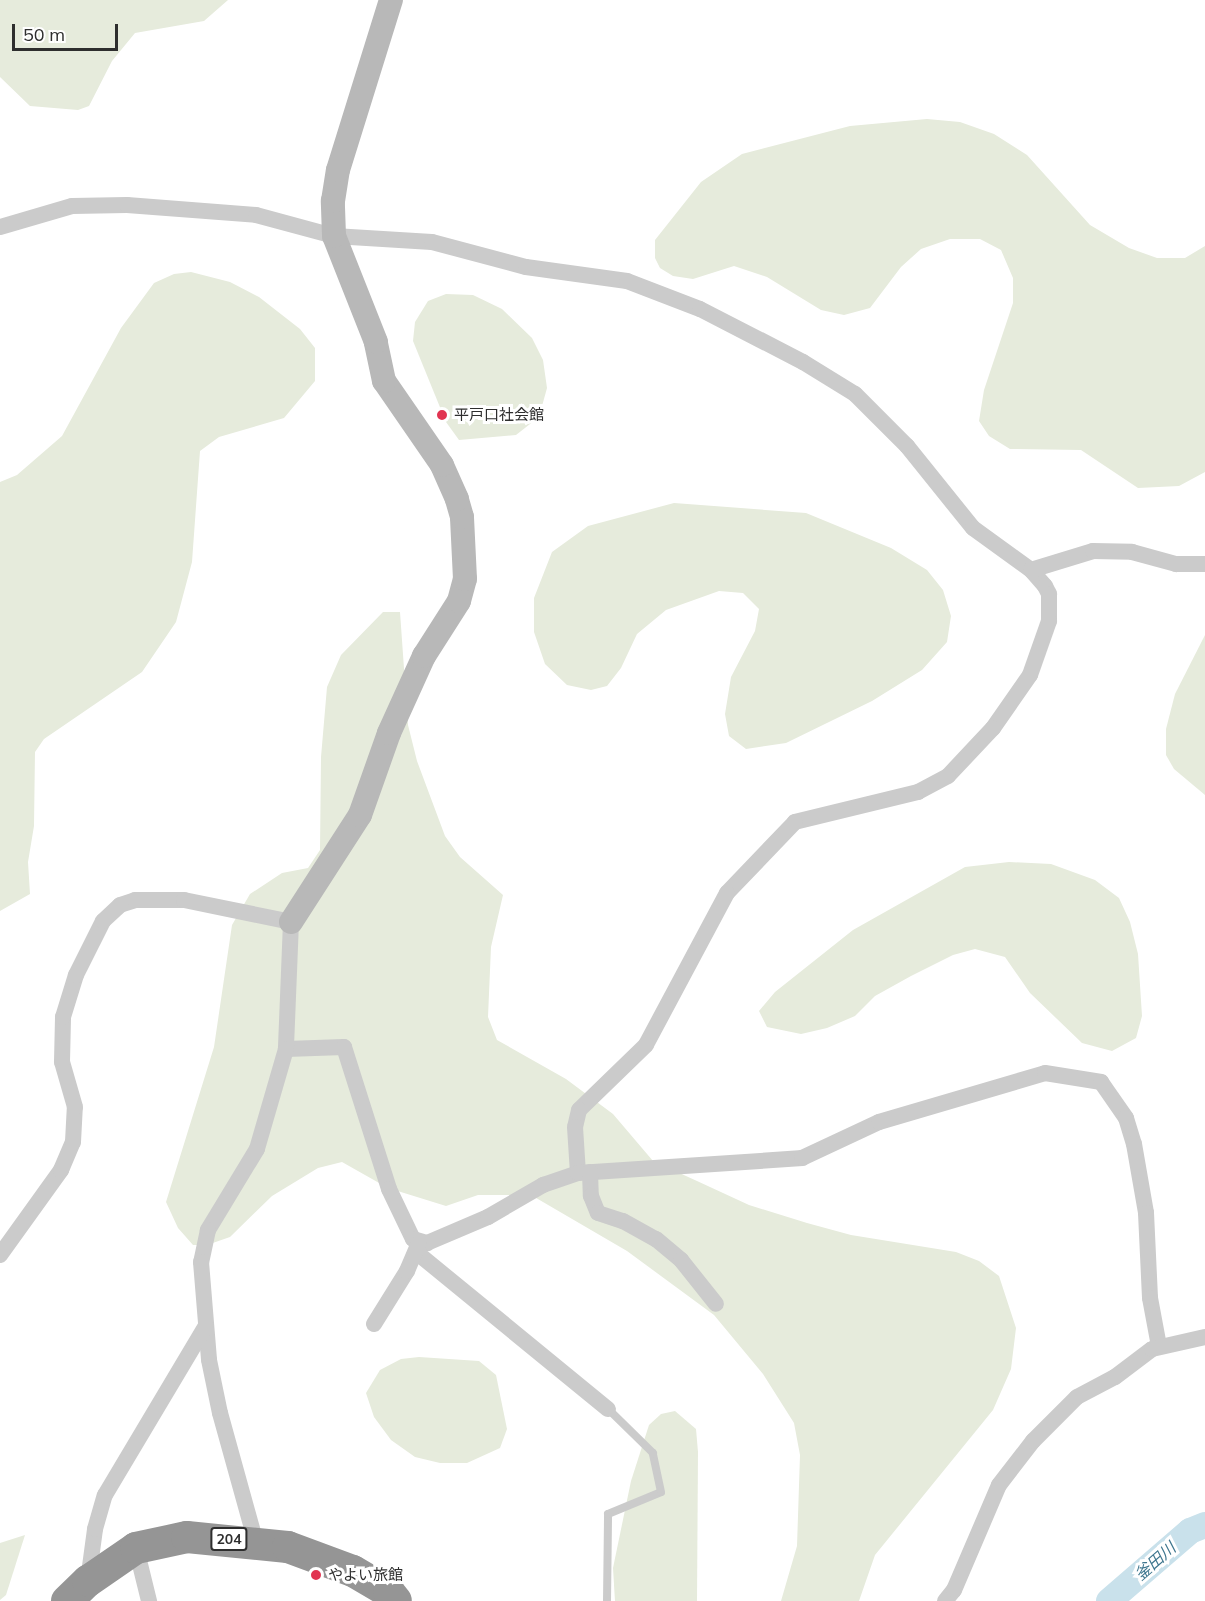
<!DOCTYPE html>
<html>
<head>
<meta charset="utf-8">
<style>
  body { margin:0 }
  #map { position:relative; width:1205px; height:1601px; overflow:hidden; background:#fff; font-family:Mulish,"Noto Sans JP",sans-serif }
  div>[style] { position:absolute }
  .green>* { inset:0; background:#e6ebdc }
  .river>* { height:26px; margin:-13px; padding:0 13px; transform-origin:13px; border-radius:13px; background:#c9e1eb }
  .lane>* { height:8px; margin:-4px; padding:0 4px; transform-origin:4px; border-radius:4px; background:#cbcbcb }
  .street>* { height:16px; margin:-8px; padding:0 8px; transform-origin:8px; border-radius:8px; background:#cbcbcb }
  .secondary>* { height:24px; margin:-12px; padding:0 12px; transform-origin:12px; border-radius:12px; background:#b8b8b8 }
  .highway>* { height:32px; margin:-16px; padding:0 16px; transform-origin:16px; border-radius:16px; background:#959595 }
  .dots>* { width:16px; height:16px; translate:-50% -50%; box-sizing:border-box; border:3px solid #fff; border-radius:50% }
  span { translate:-50% -50%; white-space:nowrap; text-align:center; line-height:1.15; -webkit-text-stroke:6px #fff; paint-order:stroke }
  .shield-label span { padding:2px 4px; background:#fff; border:2px solid; border-radius:4px; -webkit-text-stroke-width:0 }
  .shield-label { font-size:14px; color:#2e2e2e; font-weight:700 }
  .poi-label { font-size:15px; color:#2e2e2e }
  .left { translate:0 -50%; text-align:left }
  .water-label { font-size:16px; color:#3e768e; font-style:italic }
  .scale { position:absolute; left:12px; top:24px; width:106px; height:27px; box-sizing:border-box; border:3px solid #2e2e2e; border-top:0; padding-left:8px; font-size:18px; line-height:21px; white-space:nowrap; color:#2e2e2e; -webkit-text-stroke:4px #fff; paint-order:stroke }
</style>
</head>
<body>
<div id="map">
  <div class="green">
    <div style="clip-path:polygon(0 0,228px 0,204px 21px,135px 33px,112px 61px,89px 106px,78px 110px,30px 106px,0 77px)"></div>
    <div style="clip-path:polygon(927px 119px,960px 122px,994px 134px,1027px 155px,1090px 225px,1129px 248px,1157px 258px,1185px 258px,1205px 246px,1205px 472px,1179px 486px,1138px 488px,1081px 450px,1010px 449px,989px 436px,979px 421px,984px 390px,1013px 303px,1013px 278px,1001px 250px,980px 239px,950px 239px,921px 249px,901px 267px,870px 308px,844px 315px,821px 310px,767px 277px,734px 266px,693px 279px,673px 276px,660px 268px,655px 258px,655px 240px,701px 182px,742px 154px,850px 126px)"></div>
    <div style="clip-path:polygon(191px 272px,230px 282px,259px 297px,300px 329px,315px 348px,315px 381px,284px 418px,219px 437px,200px 451px,192px 562px,176px 622px,142px 672px,44px 739px,35px 752px,34px 826px,28px 862px,30px 894px,0 911px,0 482px,17px 475px,62px 436px,121px 328px,154px 283px,174px 274px)"></div>
    <div style="clip-path:polygon(446px 294px,473px 295px,502px 309px,532px 338px,543px 360px,547px 388px,539px 417px,516px 435px,459px 440px,446px 422px,413px 341px,415px 322px,428px 301px)"></div>
    <div style="clip-path:polygon(674px 503px,806px 513px,891px 548px,927px 570px,943px 590px,951px 616px,947px 642px,922px 670px,872px 701px,786px 743px,746px 749px,729px 736px,725px 714px,731px 677px,755px 631px,759px 609px,743px 593px,719px 591px,666px 610px,637px 634px,621px 668px,607px 686px,591px 690px,567px 685px,545px 664px,534px 632px,534px 598px,552px 552px,588px 526px)"></div>
    <div style="clip-path:polygon(383px 612px,400px 612px,408px 725px,417px 761px,445px 836px,460px 857px,503px 895px,491px 947px,488px 1017px,497px 1040px,566px 1079px,613px 1114px,653px 1161px,697px 1181px,749px 1205px,807px 1223px,851px 1235px,956px 1252px,979px 1261px,999px 1276px,1016px 1328px,1011px 1369px,993px 1410px,875px 1555px,859px 1601px,781px 1601px,797px 1546px,800px 1455px,794px 1423px,763px 1374px,714px 1315px,627px 1251px,531px 1195px,478px 1195px,446px 1206px,388px 1188px,342px 1162px,318px 1168px,272px 1196px,230px 1237px,207px 1245px,193px 1245px,178px 1228px,166px 1202px,214px 1047px,232px 925px,250px 894px,282px 873px,308px 868px,320px 850px,321px 757px,327px 687px,341px 655px)"></div>
    <div style="clip-path:polygon(1205px 635px,1205px 795px,1174px 769px,1166px 755px,1166px 729px,1175px 694px)"></div>
    <div style="clip-path:polygon(1009px 862px,1051px 864px,1095px 880px,1119px 898px,1130px 922px,1138px 954px,1142px 1016px,1136px 1038px,1112px 1051px,1082px 1043px,1030px 993px,1005px 957px,975px 949px,953px 955px,911px 976px,875px 996px,855px 1016px,827px 1028px,801px 1034px,767px 1027px,759px 1011px,775px 992px,853px 930px,965px 867px)"></div>
    <div style="clip-path:polygon(419px 1357px,479px 1361px,496px 1375px,507px 1429px,500px 1448px,467px 1463px,440px 1463px,415px 1457px,391px 1440px,374px 1417px,366px 1393px,380px 1370px,401px 1359px)"></div>
    <div style="clip-path:polygon(675px 1411px,696px 1429px,698px 1452px,697px 1601px,615px 1601px,613px 1568px,631px 1481px,649px 1425px,661px 1414px)"></div>
    <div style="clip-path:polygon(25px 1535px,6px 1595px,0 1600px,0 1543px)"></div>
  </div>
  <div class="river">
    <div style="left:1109px;top:1601px;width:107px;rotate:-40.8deg"></div>
    <div style="left:1190px;top:1531px;width:16px;rotate:-22deg"></div>
  </div>
  <div class="lane">
    <div style="left:607px;top:1601px;width:87px;rotate:-89.3deg"></div>
    <div style="left:608px;top:1514px;width:57px;rotate:-22.5deg"></div>
    <div style="left:661px;top:1492px;width:40px;rotate:-102deg"></div>
    <div style="left:653px;top:1453px;width:63px;rotate:-135.6deg"></div>
  </div>
  <div class="street">
    <div style="left:0;top:227px;width:75px;rotate:-16.3deg"></div>
    <div style="left:72px;top:206px;width:55px;rotate:-1deg"></div>
    <div style="left:127px;top:205px;width:129px;rotate:4.4deg"></div>
    <div style="left:256px;top:215px;width:81px;rotate:15.1deg"></div>
    <div style="left:334px;top:236px;width:98px;rotate:3.5deg"></div>
    <div style="left:432px;top:242px;width:97px;rotate:14.9deg"></div>
    <div style="left:526px;top:267px;width:102px;rotate:7.9deg"></div>
    <div style="left:627px;top:281px;width:78px;rotate:21deg"></div>
    <div style="left:700px;top:309px;width:116px;rotate:27.2deg"></div>
    <div style="left:803px;top:362px;width:61px;rotate:31.6deg"></div>
    <div style="left:855px;top:394px;width:74px;rotate:45deg"></div>
    <div style="left:907px;top:446px;width:105px;rotate:51.2deg"></div>
    <div style="left:973px;top:528px;width:72px;rotate:35.9deg"></div>
    <div style="left:1031px;top:570px;width:21px;rotate:49deg"></div>
    <div style="left:1045px;top:586px;width:9px;rotate:63deg"></div>
    <div style="left:1049px;top:594px;width:27px;rotate:90deg"></div>
    <div style="left:1049px;top:621px;width:57px;rotate:109.4deg"></div>
    <div style="left:1030px;top:675px;width:65px;rotate:124.9deg"></div>
    <div style="left:993px;top:728px;width:66px;rotate:133.2deg"></div>
    <div style="left:948px;top:776px;width:34px;rotate:152deg"></div>
    <div style="left:918px;top:792px;width:127px;rotate:166.3deg"></div>
    <div style="left:795px;top:822px;width:98px;rotate:133.8deg"></div>
    <div style="left:727px;top:893px;width:172px;rotate:118.1deg"></div>
    <div style="left:646px;top:1045px;width:93px;rotate:135.9deg"></div>
    <div style="left:579px;top:1110px;width:17px;rotate:103deg"></div>
    <div style="left:575px;top:1127px;width:46px;rotate:86.3deg"></div>
    <div style="left:1031px;top:570px;width:65px;rotate:-17deg"></div>
    <div style="left:1093px;top:551px;width:39px;rotate:1deg"></div>
    <div style="left:1132px;top:552px;width:46px;rotate:15.3deg"></div>
    <div style="left:1176px;top:564px;width:29px"></div>
    <div style="left:286px;top:1049px;width:58px;rotate:-2deg"></div>
    <div style="left:344px;top:1047px;width:149px;rotate:72.4deg"></div>
    <div style="left:389px;top:1189px;width:55px;rotate:64.4deg"></div>
    <div style="left:413px;top:1239px;width:15px;rotate:16deg"></div>
    <div style="left:427px;top:1243px;width:66px;rotate:-23.1deg"></div>
    <div style="left:488px;top:1217px;width:64px;rotate:-30.2deg"></div>
    <div style="left:543px;top:1185px;width:37px;rotate:-19deg"></div>
    <div style="left:578px;top:1173px;width:225px;rotate:-3.8deg"></div>
    <div style="left:802px;top:1158px;width:85px;rotate:-25.1deg"></div>
    <div style="left:879px;top:1122px;width:173px;rotate:-16.4deg"></div>
    <div style="left:1045px;top:1073px;width:57px;rotate:9.1deg"></div>
    <div style="left:1101px;top:1082px;width:44px;rotate:55.2deg"></div>
    <div style="left:1126px;top:1118px;width:27px;rotate:73deg"></div>
    <div style="left:1134px;top:1144px;width:70px;rotate:80.1deg"></div>
    <div style="left:1146px;top:1213px;width:85px;rotate:87.3deg"></div>
    <div style="left:1150px;top:1298px;width:49px;rotate:79.4deg"></div>
    <div style="left:590px;top:1172px;width:24px;rotate:88deg"></div>
    <div style="left:591px;top:1196px;width:18px;rotate:68deg"></div>
    <div style="left:598px;top:1213px;width:26px;rotate:18deg"></div>
    <div style="left:623px;top:1221px;width:38px;rotate:29deg"></div>
    <div style="left:656px;top:1239px;width:33px;rotate:40deg"></div>
    <div style="left:681px;top:1260px;width:56px;rotate:51.5deg"></div>
    <div style="left:416px;top:1252px;width:248px;rotate:39.3deg"></div>
    <div style="left:0;top:1255px;width:105px;rotate:-54.3deg"></div>
    <div style="left:61px;top:1170px;width:30px;rotate:-67deg"></div>
    <div style="left:73px;top:1142px;width:35px;rotate:-87deg"></div>
    <div style="left:75px;top:1107px;width:47px;rotate:-106.1deg"></div>
    <div style="left:62px;top:1062px;width:45px;rotate:-88.7deg"></div>
    <div style="left:63px;top:1017px;width:44px;rotate:-72.8deg"></div>
    <div style="left:76px;top:975px;width:60px;rotate:-63.4deg"></div>
    <div style="left:103px;top:921px;width:23px;rotate:-43deg"></div>
    <div style="left:120px;top:905px;width:16px;rotate:-18deg"></div>
    <div style="left:135px;top:900px;width:49px"></div>
    <div style="left:184px;top:900px;width:109px;rotate:11.6deg"></div>
    <div style="left:291px;top:922px;width:127px;rotate:92.3deg"></div>
    <div style="left:286px;top:1049px;width:104px;rotate:106.2deg"></div>
    <div style="left:257px;top:1149px;width:95px;rotate:121.2deg"></div>
    <div style="left:208px;top:1230px;width:33px;rotate:102deg"></div>
    <div style="left:201px;top:1262px;width:98px;rotate:85.3deg"></div>
    <div style="left:209px;top:1360px;width:54px;rotate:78.3deg"></div>
    <div style="left:220px;top:1413px;width:135px;rotate:74.5deg"></div>
    <div style="left:374px;top:1324px;width:62px;rotate:-58.1deg"></div>
    <div style="left:407px;top:1271px;width:30px;rotate:-67deg"></div>
    <div style="left:136px;top:1548px;width:55px;rotate:76.2deg"></div>
    <div style="left:88px;top:1581px;width:52px;rotate:-82.3deg"></div>
    <div style="left:95px;top:1529px;width:35px;rotate:-74deg"></div>
    <div style="left:105px;top:1495px;width:196px;rotate:-59.2deg"></div>
    <div style="left:945px;top:1601px;width:14px;rotate:-51deg"></div>
    <div style="left:954px;top:1590px;width:114px;rotate:-66.8deg"></div>
    <div style="left:999px;top:1485px;width:56px;rotate:-52.3deg"></div>
    <div style="left:1033px;top:1441px;width:62px;rotate:-45deg"></div>
    <div style="left:1077px;top:1397px;width:43px;rotate:-27.8deg"></div>
    <div style="left:1115px;top:1377px;width:46px;rotate:-37.1deg"></div>
    <div style="left:1152px;top:1349px;width:54px;rotate:-12.8deg"></div>
  </div>
  <div class="secondary">
    <div style="left:291px;top:922px;width:127px;rotate:-57.2deg"></div>
    <div style="left:360px;top:815px;width:87px;rotate:-70.5deg"></div>
    <div style="left:389px;top:733px;width:85px;rotate:-65.6deg"></div>
    <div style="left:424px;top:656px;width:65px;rotate:-57.5deg"></div>
    <div style="left:459px;top:601px;width:23px;rotate:-75deg"></div>
    <div style="left:465px;top:579px;width:62px;rotate:-92.8deg"></div>
    <div style="left:462px;top:517px;width:19px;rotate:-106deg"></div>
    <div style="left:457px;top:499px;width:37px;rotate:-114deg"></div>
    <div style="left:442px;top:465px;width:102px;rotate:-124.6deg"></div>
    <div style="left:384px;top:381px;width:40px;rotate:-102deg"></div>
    <div style="left:376px;top:342px;width:114px;rotate:-111.6deg"></div>
    <div style="left:334px;top:236px;width:35px;rotate:-92deg"></div>
    <div style="left:333px;top:201px;width:31px;rotate:-81deg"></div>
    <div style="left:338px;top:170px;width:178px;rotate:-72.7deg"></div>
  </div>
  <div class="highway">
    <div style="left:67px;top:1601px;width:29px;rotate:-44deg"></div>
    <div style="left:88px;top:1581px;width:58px;rotate:-34.5deg"></div>
    <div style="left:136px;top:1548px;width:52px;rotate:-12.2deg"></div>
    <div style="left:187px;top:1537px;width:101px;rotate:5.7deg"></div>
    <div style="left:288px;top:1547px;width:69px;rotate:20.3deg"></div>
    <div style="left:353px;top:1571px;width:42px;rotate:30.3deg"></div>
    <div style="left:389px;top:1592px;width:11px;rotate:52deg"></div>
  </div>
  <div class="dots">
    <div style="left:442px;top:415px;background:#e13451"></div>
    <div style="left:316px;top:1575px;background:#e13451"></div>
  </div>
  <div class="shield-label">
    <span style="left:229px;top:1539px">204</span>
  </div>
  <div class="poi-label">
    <span class="left" style="left:454px;top:415px">平戸口社会館</span>
    <span class="left" style="left:328px;top:1575px">やよい旅館</span>
  </div>
  <div class="water-label">
    <span style="left:1155px;top:1561px;rotate:-41deg">釜田川</span>
  </div>
  <div class="scale">50 m</div>
</div>
</body>
</html>
